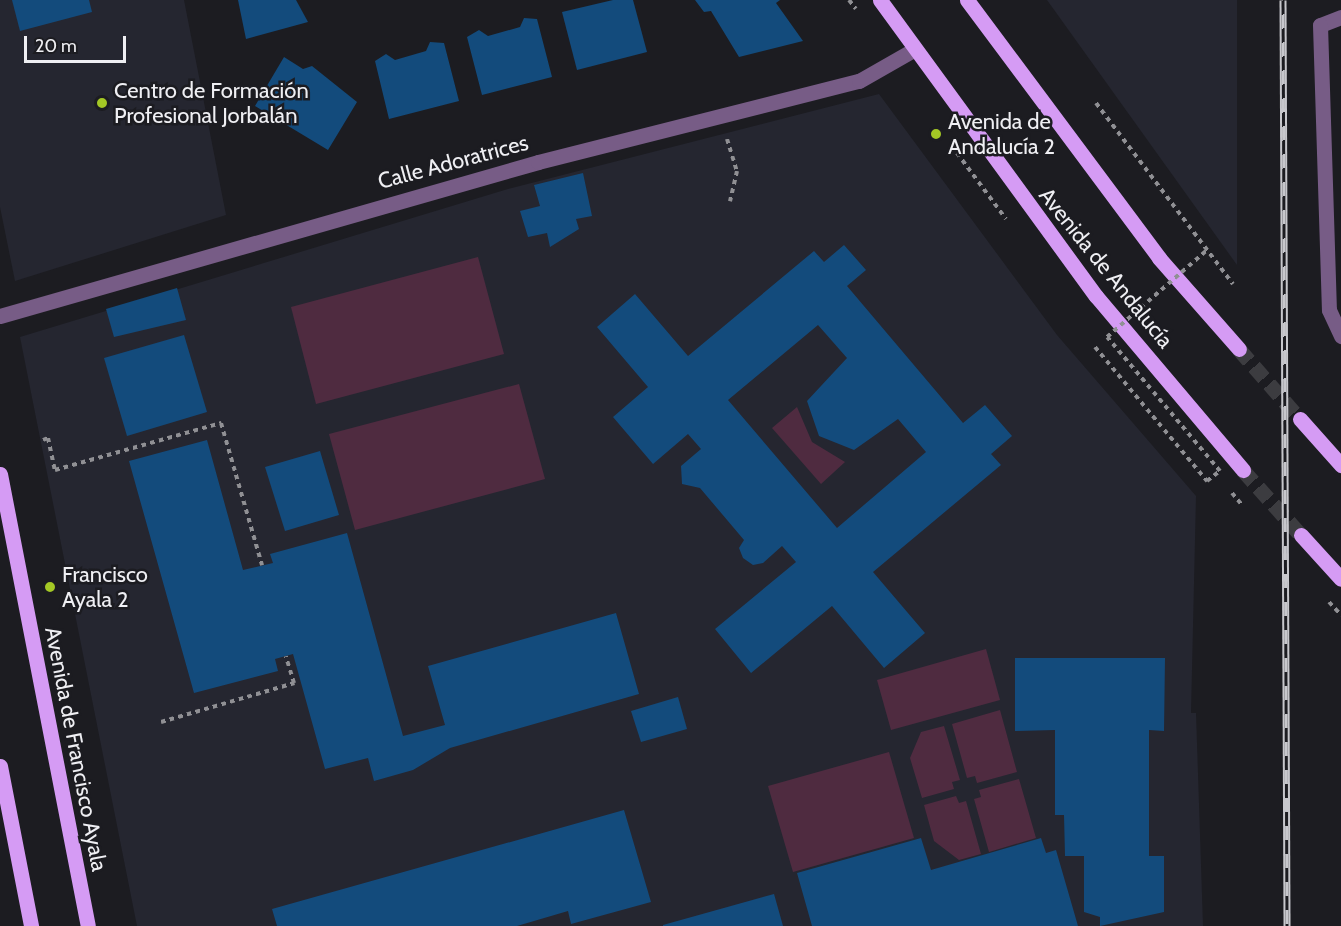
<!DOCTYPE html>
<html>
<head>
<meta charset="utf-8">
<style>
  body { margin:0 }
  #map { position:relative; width:1341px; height:926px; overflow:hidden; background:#1c1c21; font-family:Cabin,sans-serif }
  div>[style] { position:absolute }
  .built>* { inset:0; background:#252630 }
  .green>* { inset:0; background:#4f2b40 }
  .building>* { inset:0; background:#134b7c }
  .primary-tunnel>* { height:15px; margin-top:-7.5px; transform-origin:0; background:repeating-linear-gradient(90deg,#3c3c40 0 15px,transparent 0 23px) }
  .path>* { height:4px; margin-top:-2px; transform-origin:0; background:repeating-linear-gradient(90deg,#909094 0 4.5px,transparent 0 9px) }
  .lane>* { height:15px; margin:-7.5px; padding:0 7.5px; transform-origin:7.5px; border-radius:7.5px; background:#775c86 }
  .street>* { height:15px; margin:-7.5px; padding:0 7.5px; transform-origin:7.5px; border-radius:7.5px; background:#775c86 }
  .primary>* { height:15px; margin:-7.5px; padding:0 7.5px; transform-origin:7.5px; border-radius:7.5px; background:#d59bf4 }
  .rail>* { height:7px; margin-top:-3.5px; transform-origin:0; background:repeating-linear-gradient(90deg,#1c1c21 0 14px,#c7c7cc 0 28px); box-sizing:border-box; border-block:2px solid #c7c7cc }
  .path-bridge>* { height:4px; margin-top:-2px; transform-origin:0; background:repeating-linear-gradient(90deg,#909094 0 4.5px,transparent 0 9px) }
  .dots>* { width:16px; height:16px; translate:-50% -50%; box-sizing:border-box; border:3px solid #1c1c21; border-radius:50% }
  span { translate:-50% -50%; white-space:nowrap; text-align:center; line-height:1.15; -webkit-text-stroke:5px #1c1c21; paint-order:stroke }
  .poi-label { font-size:22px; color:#efeff3 }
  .left { translate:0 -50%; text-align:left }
  .street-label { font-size:22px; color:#efeff3 }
  .scale { position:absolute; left:24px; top:36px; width:102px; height:27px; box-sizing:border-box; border:3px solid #efeff3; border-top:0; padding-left:8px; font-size:18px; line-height:21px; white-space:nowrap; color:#efeff3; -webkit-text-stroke:4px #1c1c21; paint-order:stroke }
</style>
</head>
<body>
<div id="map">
  <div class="built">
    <div style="clip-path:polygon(0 0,184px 0,226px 215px,15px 281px,0 207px)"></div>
    <div style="clip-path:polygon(1047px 0,1237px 0,1237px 265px)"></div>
    <div style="clip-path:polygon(879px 94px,1057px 335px,1196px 496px,1191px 713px,1196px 713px,1203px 926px,137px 926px,20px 337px,508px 189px)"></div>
  </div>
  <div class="green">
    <div style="clip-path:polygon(478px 257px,504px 354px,316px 404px,291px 307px)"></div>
    <div style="clip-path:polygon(519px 384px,545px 479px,355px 530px,329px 434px)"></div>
    <div style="clip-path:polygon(797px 407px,812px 442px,845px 462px,821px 484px,772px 428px)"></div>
    <div style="clip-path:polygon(986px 649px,1000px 700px,891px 730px,877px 680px)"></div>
    <div style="clip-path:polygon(1000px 710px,1017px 772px,977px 783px,975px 776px,967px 778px,952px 724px)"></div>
    <div style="clip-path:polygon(944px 726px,960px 780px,952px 782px,954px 789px,922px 798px,910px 758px,921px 732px)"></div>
    <div style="clip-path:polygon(889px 752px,914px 838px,793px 872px,768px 786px)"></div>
    <div style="clip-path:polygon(1019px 779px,1036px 838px,989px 852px,974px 799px,981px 797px,979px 790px)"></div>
    <div style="clip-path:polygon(956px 796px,959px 803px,966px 801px,981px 854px,959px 860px,934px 841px,924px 805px)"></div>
  </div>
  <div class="building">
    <div style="clip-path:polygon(12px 0,89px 0,92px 12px,20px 31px)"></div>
    <div style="clip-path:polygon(238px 0,296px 0,308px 22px,246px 39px)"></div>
    <div style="clip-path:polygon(613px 0,633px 0,647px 52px,577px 70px,562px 12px)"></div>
    <div style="clip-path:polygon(695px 0,780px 0,776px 3px,803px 41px,739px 57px,711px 11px,704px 12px)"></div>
    <div style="clip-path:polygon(524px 18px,537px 19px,552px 77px,482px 95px,467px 37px,479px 30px,488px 36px,520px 27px)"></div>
    <div style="clip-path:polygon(430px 42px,444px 43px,459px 101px,389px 119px,375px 61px,386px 54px,395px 60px,426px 51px)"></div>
    <div style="clip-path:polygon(284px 57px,303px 69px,312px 66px,357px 102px,328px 150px,255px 106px)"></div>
    <div style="clip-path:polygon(583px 173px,592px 216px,576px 219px,579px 229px,550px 247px,547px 233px,528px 237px,520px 211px,540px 206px,534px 185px)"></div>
    <div style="clip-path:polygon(evenodd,844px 245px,866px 270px,847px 286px,963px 423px,985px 405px,1012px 436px,991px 454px,1001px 465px,873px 572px,925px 633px,884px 668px,832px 606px,751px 673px,715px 629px,796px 562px,782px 546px,763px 563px,753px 565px,743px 558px,739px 548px,744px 540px,700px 488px,682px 484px,681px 466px,701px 449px,688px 434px,653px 464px,613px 417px,648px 387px,597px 327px,635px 294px,688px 356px,814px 251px,824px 262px,844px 245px,818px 325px,847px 358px,807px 401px,819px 436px,854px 450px,898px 419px,926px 452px,837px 528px,728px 400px,818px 325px)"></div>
    <div style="clip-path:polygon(177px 288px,186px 320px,114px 337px,106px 309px)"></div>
    <div style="clip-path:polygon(184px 335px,207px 412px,127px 436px,104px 358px)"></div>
    <div style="clip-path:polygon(207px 440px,243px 570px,273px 563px,270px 554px,347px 533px,403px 736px,445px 725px,428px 666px,616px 613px,639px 694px,450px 748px,413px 770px,374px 781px,368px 758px,325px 769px,293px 654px,275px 659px,278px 671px,194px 693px,129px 461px)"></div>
    <div style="clip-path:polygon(320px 451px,339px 515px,285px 531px,265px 467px)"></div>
    <div style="clip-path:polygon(1015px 658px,1165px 658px,1164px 731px,1149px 730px,1149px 856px,1164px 856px,1164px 912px,1100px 926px,1100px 917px,1084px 912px,1084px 856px,1065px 856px,1064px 815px,1055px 815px,1055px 730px,1015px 731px)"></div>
    <div style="clip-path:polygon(678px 697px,687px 729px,641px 742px,631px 711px)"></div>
    <div style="clip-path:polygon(624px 810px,651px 902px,571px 924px,568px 911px,517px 926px,277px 926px,272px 909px)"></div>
    <div style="clip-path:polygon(921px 838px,931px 870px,1041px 838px,1046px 853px,1056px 850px,1078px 926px,812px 926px,797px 873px)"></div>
    <div style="clip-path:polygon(774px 894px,783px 926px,663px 926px,663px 925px)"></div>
  </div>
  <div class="primary-tunnel">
    <div style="left:1239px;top:349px;width:93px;rotate:48.9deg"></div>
    <div style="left:1243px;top:470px;width:87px;rotate:48.3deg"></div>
  </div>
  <div class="path">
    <div style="left:849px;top:0;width:11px;rotate:52deg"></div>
    <div style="left:1096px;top:103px;width:227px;rotate:52.9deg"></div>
    <div style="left:727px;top:139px;width:34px;rotate:73deg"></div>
    <div style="left:737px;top:171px;width:31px;rotate:103deg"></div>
    <div style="left:957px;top:153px;width:82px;rotate:53.4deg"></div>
    <div style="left:43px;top:440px;width:5px;rotate:-22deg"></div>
    <div style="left:48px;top:438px;width:33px;rotate:78deg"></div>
    <div style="left:55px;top:470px;width:173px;rotate:-15.8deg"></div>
    <div style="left:221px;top:423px;width:148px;rotate:73.9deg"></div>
    <div style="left:1232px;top:493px;width:17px;rotate:50deg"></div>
    <div style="left:1329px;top:602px;width:18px;rotate:47deg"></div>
    <div style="left:161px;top:722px;width:139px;rotate:-16.3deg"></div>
    <div style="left:294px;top:683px;width:28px;rotate:-107deg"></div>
  </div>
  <div class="lane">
    <div style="left:1341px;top:17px;width:22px;rotate:159deg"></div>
    <div style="left:1320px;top:25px;width:285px;rotate:88.2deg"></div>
    <div style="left:1329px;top:310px;width:29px;rotate:65deg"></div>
  </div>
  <div class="street">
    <div style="left:0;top:316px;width:560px;rotate:-15.97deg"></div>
    <div style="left:538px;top:162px;width:331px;rotate:-14.2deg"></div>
    <div style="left:859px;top:81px;width:64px;rotate:-29.7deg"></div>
  </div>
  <div class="primary">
    <div style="left:880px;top:0;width:366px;rotate:53.9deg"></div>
    <div style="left:1096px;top:296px;width:228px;rotate:49.8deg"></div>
    <div style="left:967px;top:0;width:322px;rotate:53.3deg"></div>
    <div style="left:1159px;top:258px;width:121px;rotate:48.7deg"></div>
    <div style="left:1300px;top:419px;width:62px;rotate:48.3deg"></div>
    <div style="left:0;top:474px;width:460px;rotate:79deg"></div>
    <div style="left:1301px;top:535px;width:59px;rotate:47.7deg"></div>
    <div style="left:0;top:766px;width:163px;rotate:79deg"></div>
  </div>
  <div class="rail">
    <div style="left:1283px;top:0;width:926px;rotate:89.75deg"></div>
  </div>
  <div class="path-bridge">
    <div style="left:1095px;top:347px;width:175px;rotate:50.1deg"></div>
    <div style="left:1207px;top:481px;width:16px;rotate:-38deg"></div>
    <div style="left:1220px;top:471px;width:175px;rotate:-130.1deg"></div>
    <div style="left:1107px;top:337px;width:131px;rotate:-41deg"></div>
  </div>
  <div class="dots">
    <div style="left:102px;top:103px;background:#a4c825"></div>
    <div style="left:936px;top:134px;background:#a4c825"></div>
    <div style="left:50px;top:587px;background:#a4c825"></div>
  </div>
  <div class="poi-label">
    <span class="left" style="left:114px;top:103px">Centro de Formación<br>Profesional Jorbalán</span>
    <span class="left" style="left:948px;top:134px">Avenida de<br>Andalucía 2</span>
    <span class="left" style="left:62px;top:587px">Francisco<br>Ayala 2</span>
  </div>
  <div class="street-label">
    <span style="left:453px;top:162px;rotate:-15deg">Calle Adoratrices</span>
    <span style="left:1106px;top:268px;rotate:51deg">Avenida de Andalucía</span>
    <span style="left:76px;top:749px;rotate:79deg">Avenida de Francisco Ayala</span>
  </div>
  <div class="scale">20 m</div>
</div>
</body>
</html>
